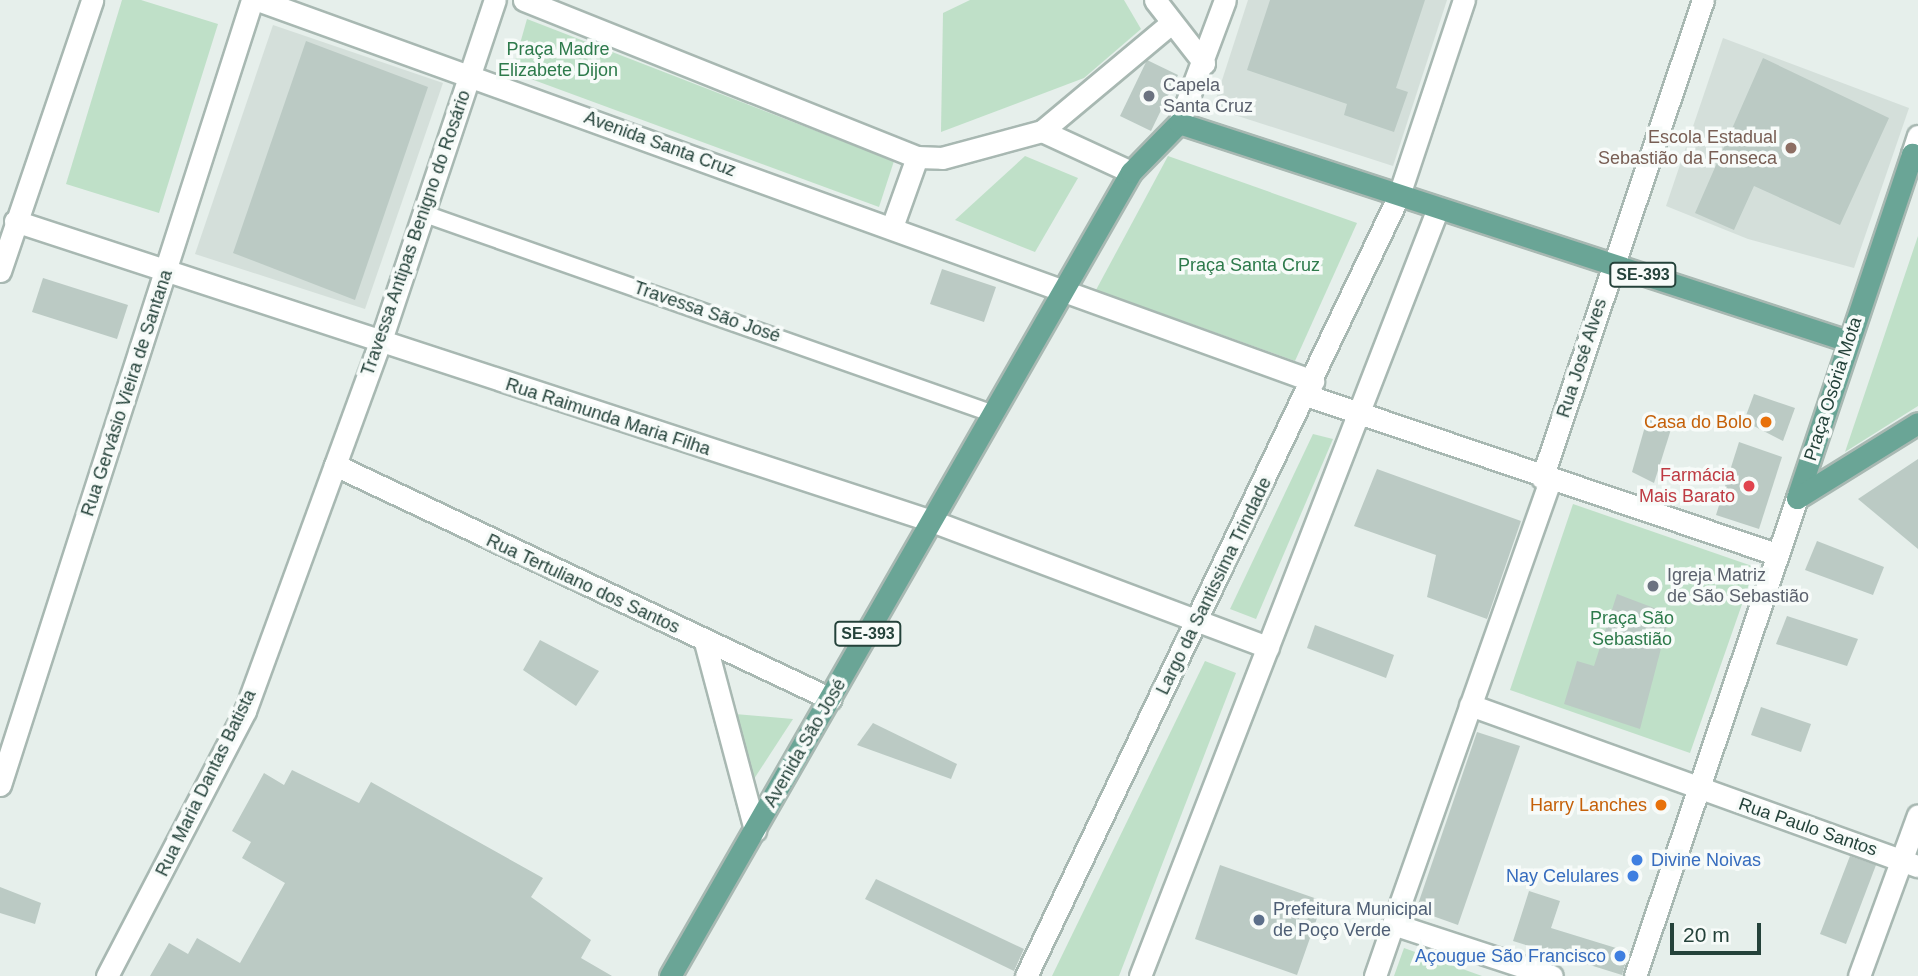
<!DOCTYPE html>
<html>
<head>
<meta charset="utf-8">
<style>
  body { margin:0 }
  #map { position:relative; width:1918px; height:976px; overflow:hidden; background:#e6efeb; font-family:Arial,sans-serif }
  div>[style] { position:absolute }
  .built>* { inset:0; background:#d4dfda }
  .green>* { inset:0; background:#bfe0c8 }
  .building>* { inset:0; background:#bbcac4 }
  .roads { filter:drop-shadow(2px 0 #a8b8b2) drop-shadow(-2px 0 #a8b8b2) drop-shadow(0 2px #a8b8b2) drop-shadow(0 -2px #a8b8b2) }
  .service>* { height:16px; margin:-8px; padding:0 8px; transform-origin:8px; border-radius:8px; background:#fff }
  .minor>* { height:21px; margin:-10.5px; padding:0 10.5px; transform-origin:10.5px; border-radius:10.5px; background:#fff }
  .primary>* { height:21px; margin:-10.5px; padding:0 10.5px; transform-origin:10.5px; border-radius:10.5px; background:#6aa596 }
  .dots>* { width:19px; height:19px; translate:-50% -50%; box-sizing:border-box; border:4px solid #f7fbf9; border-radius:50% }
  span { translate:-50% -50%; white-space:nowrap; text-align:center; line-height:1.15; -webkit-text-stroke:7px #f7fbf9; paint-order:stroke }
  .shield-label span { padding:2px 5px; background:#f7fbf9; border:2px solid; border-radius:5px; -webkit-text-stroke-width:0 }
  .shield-label { font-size:16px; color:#24423a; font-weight:700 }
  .park-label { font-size:18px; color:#2d7a4b }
  .worship-label { font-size:18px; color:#5b616d }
  .left { translate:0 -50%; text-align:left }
  .education-label { font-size:18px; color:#785e54 }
  .right { translate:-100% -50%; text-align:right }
  .street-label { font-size:18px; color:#24423a }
  .food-label { font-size:18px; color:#c56008 }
  .health-label { font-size:18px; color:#be3a42 }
  .shop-label { font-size:18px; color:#366cbe }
  .service-label { font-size:18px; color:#4e5e75 }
  .scale { position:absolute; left:1670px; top:923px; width:91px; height:32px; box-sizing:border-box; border:4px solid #24423a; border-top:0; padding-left:9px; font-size:21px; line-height:24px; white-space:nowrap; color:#24423a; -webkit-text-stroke:5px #f7fbf9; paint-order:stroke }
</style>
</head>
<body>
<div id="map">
  <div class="built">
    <div style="clip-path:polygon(1248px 0,1447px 0,1393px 166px,1213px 108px)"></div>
    <div style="clip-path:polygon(273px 25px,443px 83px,365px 309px,195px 254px)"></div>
    <div style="clip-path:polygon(1723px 38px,1909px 108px,1854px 268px,1748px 239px,1666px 206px)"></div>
  </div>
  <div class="green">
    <div style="clip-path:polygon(122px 0,141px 0,218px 24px,159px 213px,66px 184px)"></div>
    <div style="clip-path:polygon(970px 0,1124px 0,1141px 29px,1084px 78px,941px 132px,943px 13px)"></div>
    <div style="clip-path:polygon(527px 19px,894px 161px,879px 207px,512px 72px)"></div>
    <div style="clip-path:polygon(1025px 156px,1078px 178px,1035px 252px,955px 220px)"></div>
    <div style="clip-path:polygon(1168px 156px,1357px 223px,1295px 361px,1096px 290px)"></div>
    <div style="clip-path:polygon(1918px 236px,1918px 406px,1845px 452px)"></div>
    <div style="clip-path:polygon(1313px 434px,1333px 439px,1256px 619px,1230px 609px)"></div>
    <div style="clip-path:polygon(1573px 504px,1755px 567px,1690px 753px,1510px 690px)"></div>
    <div style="clip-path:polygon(1205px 661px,1236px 673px,1119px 976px,1052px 976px)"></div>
    <div style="clip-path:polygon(735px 714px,793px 719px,752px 782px)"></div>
    <div style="clip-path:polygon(1404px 948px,1482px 976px,1394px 976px)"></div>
  </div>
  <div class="building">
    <div style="clip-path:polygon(1270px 0,1425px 0,1396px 88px,1408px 92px,1394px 132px,1344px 115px,1347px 104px,1247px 70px)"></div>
    <div style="clip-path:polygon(306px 41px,428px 87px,355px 300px,233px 253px)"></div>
    <div style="clip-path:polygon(1763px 58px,1889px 118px,1840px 225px,1754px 186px,1734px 230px,1695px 213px)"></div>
    <div style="clip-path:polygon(1147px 60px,1178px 75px,1151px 131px,1120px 116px)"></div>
    <div style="clip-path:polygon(942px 269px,996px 287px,984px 322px,930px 304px)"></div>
    <div style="clip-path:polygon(43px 278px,128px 305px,117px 339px,32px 312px)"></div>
    <div style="clip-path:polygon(1754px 394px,1795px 408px,1783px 441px,1744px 421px)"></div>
    <div style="clip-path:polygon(1648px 416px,1673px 423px,1654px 483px,1632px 472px)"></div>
    <div style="clip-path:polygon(1739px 442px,1782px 457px,1759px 529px,1716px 515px)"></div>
    <div style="clip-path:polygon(1918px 459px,1918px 549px,1858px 499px)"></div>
    <div style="clip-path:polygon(1377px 469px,1521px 521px,1487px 619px,1427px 597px,1436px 555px,1354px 526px)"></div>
    <div style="clip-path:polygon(1817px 541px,1884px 567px,1873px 595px,1805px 570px)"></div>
    <div style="clip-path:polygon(1617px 594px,1670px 614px,1640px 729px,1564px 704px,1577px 661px,1594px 666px)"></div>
    <div style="clip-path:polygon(1787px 616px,1858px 639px,1847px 666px,1776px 644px)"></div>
    <div style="clip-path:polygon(1315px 625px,1394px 655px,1386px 678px,1307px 648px)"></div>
    <div style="clip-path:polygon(540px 640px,599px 671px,576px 706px,523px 670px)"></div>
    <div style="clip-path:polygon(1761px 707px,1811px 724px,1801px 752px,1751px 735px)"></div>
    <div style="clip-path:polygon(873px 723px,957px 764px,951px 779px,857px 745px)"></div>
    <div style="clip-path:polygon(1477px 732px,1520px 746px,1458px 925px,1416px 910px)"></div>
    <div style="clip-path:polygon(292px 770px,359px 803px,371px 782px,543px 878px,531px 897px,591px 940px,581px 958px,612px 976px,150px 976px,169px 943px,188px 954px,197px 938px,240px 963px,285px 883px,242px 858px,251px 842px,232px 831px,264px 773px,284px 785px)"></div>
    <div style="clip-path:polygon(1850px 856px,1876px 865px,1846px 944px,1820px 934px)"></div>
    <div style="clip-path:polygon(1220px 865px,1323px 901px,1297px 975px,1195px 939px)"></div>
    <div style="clip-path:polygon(876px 879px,1024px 949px,1014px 971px,865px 899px)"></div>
    <div style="clip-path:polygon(0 887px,41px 903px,35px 924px,0 913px)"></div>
    <div style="clip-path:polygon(1529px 891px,1560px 901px,1551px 928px,1629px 952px,1622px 975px,1513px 941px)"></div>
  </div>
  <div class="roads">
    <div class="service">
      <div style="left:422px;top:213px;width:603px;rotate:19.37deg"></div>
    </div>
    <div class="minor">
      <div style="left:258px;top:0;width:1122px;rotate:19.86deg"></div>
      <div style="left:524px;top:0;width:423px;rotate:21.8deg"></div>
      <div style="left:917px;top:157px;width:25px;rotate:2deg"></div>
      <div style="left:942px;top:158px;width:104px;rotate:-15.1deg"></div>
      <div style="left:1042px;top:131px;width:168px;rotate:-39.9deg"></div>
      <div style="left:1155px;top:0;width:80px;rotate:52.1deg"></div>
      <div style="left:1179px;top:123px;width:131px;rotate:-69.5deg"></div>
      <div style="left:1042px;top:131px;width:98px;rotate:24.7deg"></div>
      <div style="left:1912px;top:154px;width:19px;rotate:-72deg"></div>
      <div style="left:15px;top:221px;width:965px;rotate:18.12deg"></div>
      <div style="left:932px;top:521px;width:359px;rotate:20.6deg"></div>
      <div style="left:892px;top:227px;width:74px;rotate:-70.3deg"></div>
      <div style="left:0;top:271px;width:286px;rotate:-71.2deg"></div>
      <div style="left:1306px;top:395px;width:495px;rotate:18.7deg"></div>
      <div style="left:335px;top:465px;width:548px;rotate:25.26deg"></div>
      <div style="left:1542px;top:478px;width:504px;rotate:-71.39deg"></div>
      <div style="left:705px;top:642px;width:195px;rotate:75.1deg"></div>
      <div style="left:1470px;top:705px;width:476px;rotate:19.8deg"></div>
      <div style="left:0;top:785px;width:824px;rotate:-72.2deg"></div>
      <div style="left:1393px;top:924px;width:470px;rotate:-70.5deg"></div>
      <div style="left:107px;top:976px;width:299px;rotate:-62.5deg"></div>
      <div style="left:245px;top:711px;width:392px;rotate:-69.9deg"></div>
      <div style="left:380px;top:343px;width:362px;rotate:-71.5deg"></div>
      <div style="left:1026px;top:976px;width:865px;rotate:-64.47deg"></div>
      <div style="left:1399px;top:195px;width:206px;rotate:-71.6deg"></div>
      <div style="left:1140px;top:976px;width:824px;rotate:-68.79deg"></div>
      <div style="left:1375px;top:976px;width:55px;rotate:-70.9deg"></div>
      <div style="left:1393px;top:924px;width:167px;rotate:18.1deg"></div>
      <div style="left:1635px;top:976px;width:505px;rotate:-71.28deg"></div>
      <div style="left:1859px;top:976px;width:171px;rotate:-69.9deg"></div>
    </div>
    <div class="primary">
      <div style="left:1797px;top:498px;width:363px;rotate:-71.5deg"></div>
      <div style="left:1912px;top:154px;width:9px;rotate:49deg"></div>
      <div style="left:1797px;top:498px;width:142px;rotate:-31.8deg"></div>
      <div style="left:670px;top:976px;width:927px;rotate:-60.17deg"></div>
      <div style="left:1131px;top:172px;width:69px;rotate:-45.6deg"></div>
      <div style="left:1179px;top:123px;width:704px;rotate:18.05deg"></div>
    </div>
  </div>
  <div class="dots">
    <div style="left:1149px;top:96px;background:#6b7280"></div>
    <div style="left:1791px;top:148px;background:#8d6e63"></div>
    <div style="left:1766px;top:422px;background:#e8710a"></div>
    <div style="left:1749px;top:486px;background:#e0444e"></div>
    <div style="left:1653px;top:586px;background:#6b7280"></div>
    <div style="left:1661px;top:805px;background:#e8710a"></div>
    <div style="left:1637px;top:860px;background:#3f7fe0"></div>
    <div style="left:1633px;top:876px;background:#3f7fe0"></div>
    <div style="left:1259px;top:920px;background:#5c6f8a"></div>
    <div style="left:1620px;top:956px;background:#3f7fe0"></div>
  </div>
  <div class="shield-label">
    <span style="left:1643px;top:275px">SE-393</span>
    <span style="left:868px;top:634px">SE-393</span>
  </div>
  <div class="park-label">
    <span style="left:558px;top:60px">Praça Madre<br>Elizabete Dijon</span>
    <span style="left:1249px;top:265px">Praça Santa Cruz</span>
    <span style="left:1632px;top:629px">Praça São<br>Sebastião</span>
  </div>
  <div class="worship-label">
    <span class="left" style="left:1163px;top:96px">Capela<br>Santa Cruz</span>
    <span class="left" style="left:1667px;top:586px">Igreja Matriz<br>de São Sebastião</span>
  </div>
  <div class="education-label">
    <span class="right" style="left:1777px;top:148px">Escola Estadual<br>Sebastião da Fonseca</span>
  </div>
  <div class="street-label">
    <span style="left:660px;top:144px;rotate:20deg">Avenida Santa Cruz</span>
    <span style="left:416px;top:233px;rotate:-71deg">Travessa Antipas Benigno do Rosário</span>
    <span style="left:707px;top:312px;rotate:19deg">Travessa São José</span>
    <span style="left:1582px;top:358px;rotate:-72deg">Rua José Alves</span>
    <span style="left:1833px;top:389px;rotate:-72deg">Praça Osória Mota</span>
    <span style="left:127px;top:393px;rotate:-72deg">Rua Gervásio Vieira de Santana</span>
    <span style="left:608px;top:417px;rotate:18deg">Rua Raimunda Maria Filha</span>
    <span style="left:583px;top:584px;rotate:25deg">Rua Tertuliano dos Santos</span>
    <span style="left:1214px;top:586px;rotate:-64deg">Largo da Santissima Trindade</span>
    <span style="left:805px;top:743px;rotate:-60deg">Avenida São José</span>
    <span style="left:206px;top:783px;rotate:-64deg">Rua Maria Dantas Batista</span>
    <span style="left:1808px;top:827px;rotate:19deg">Rua Paulo Santos</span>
  </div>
  <div class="food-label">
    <span class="right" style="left:1752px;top:422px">Casa do Bolo</span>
    <span class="right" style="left:1647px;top:805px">Harry Lanches</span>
  </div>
  <div class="health-label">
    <span class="right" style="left:1735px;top:486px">Farmácia<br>Mais Barato</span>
  </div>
  <div class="shop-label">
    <span class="left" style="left:1651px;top:860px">Divine Noivas</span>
    <span class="right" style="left:1619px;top:876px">Nay Celulares</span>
    <span class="right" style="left:1606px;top:956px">Açougue São Francisco</span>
  </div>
  <div class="service-label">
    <span class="left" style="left:1273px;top:920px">Prefeitura Municipal<br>de Poço Verde</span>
  </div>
  <div class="scale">20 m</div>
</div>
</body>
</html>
